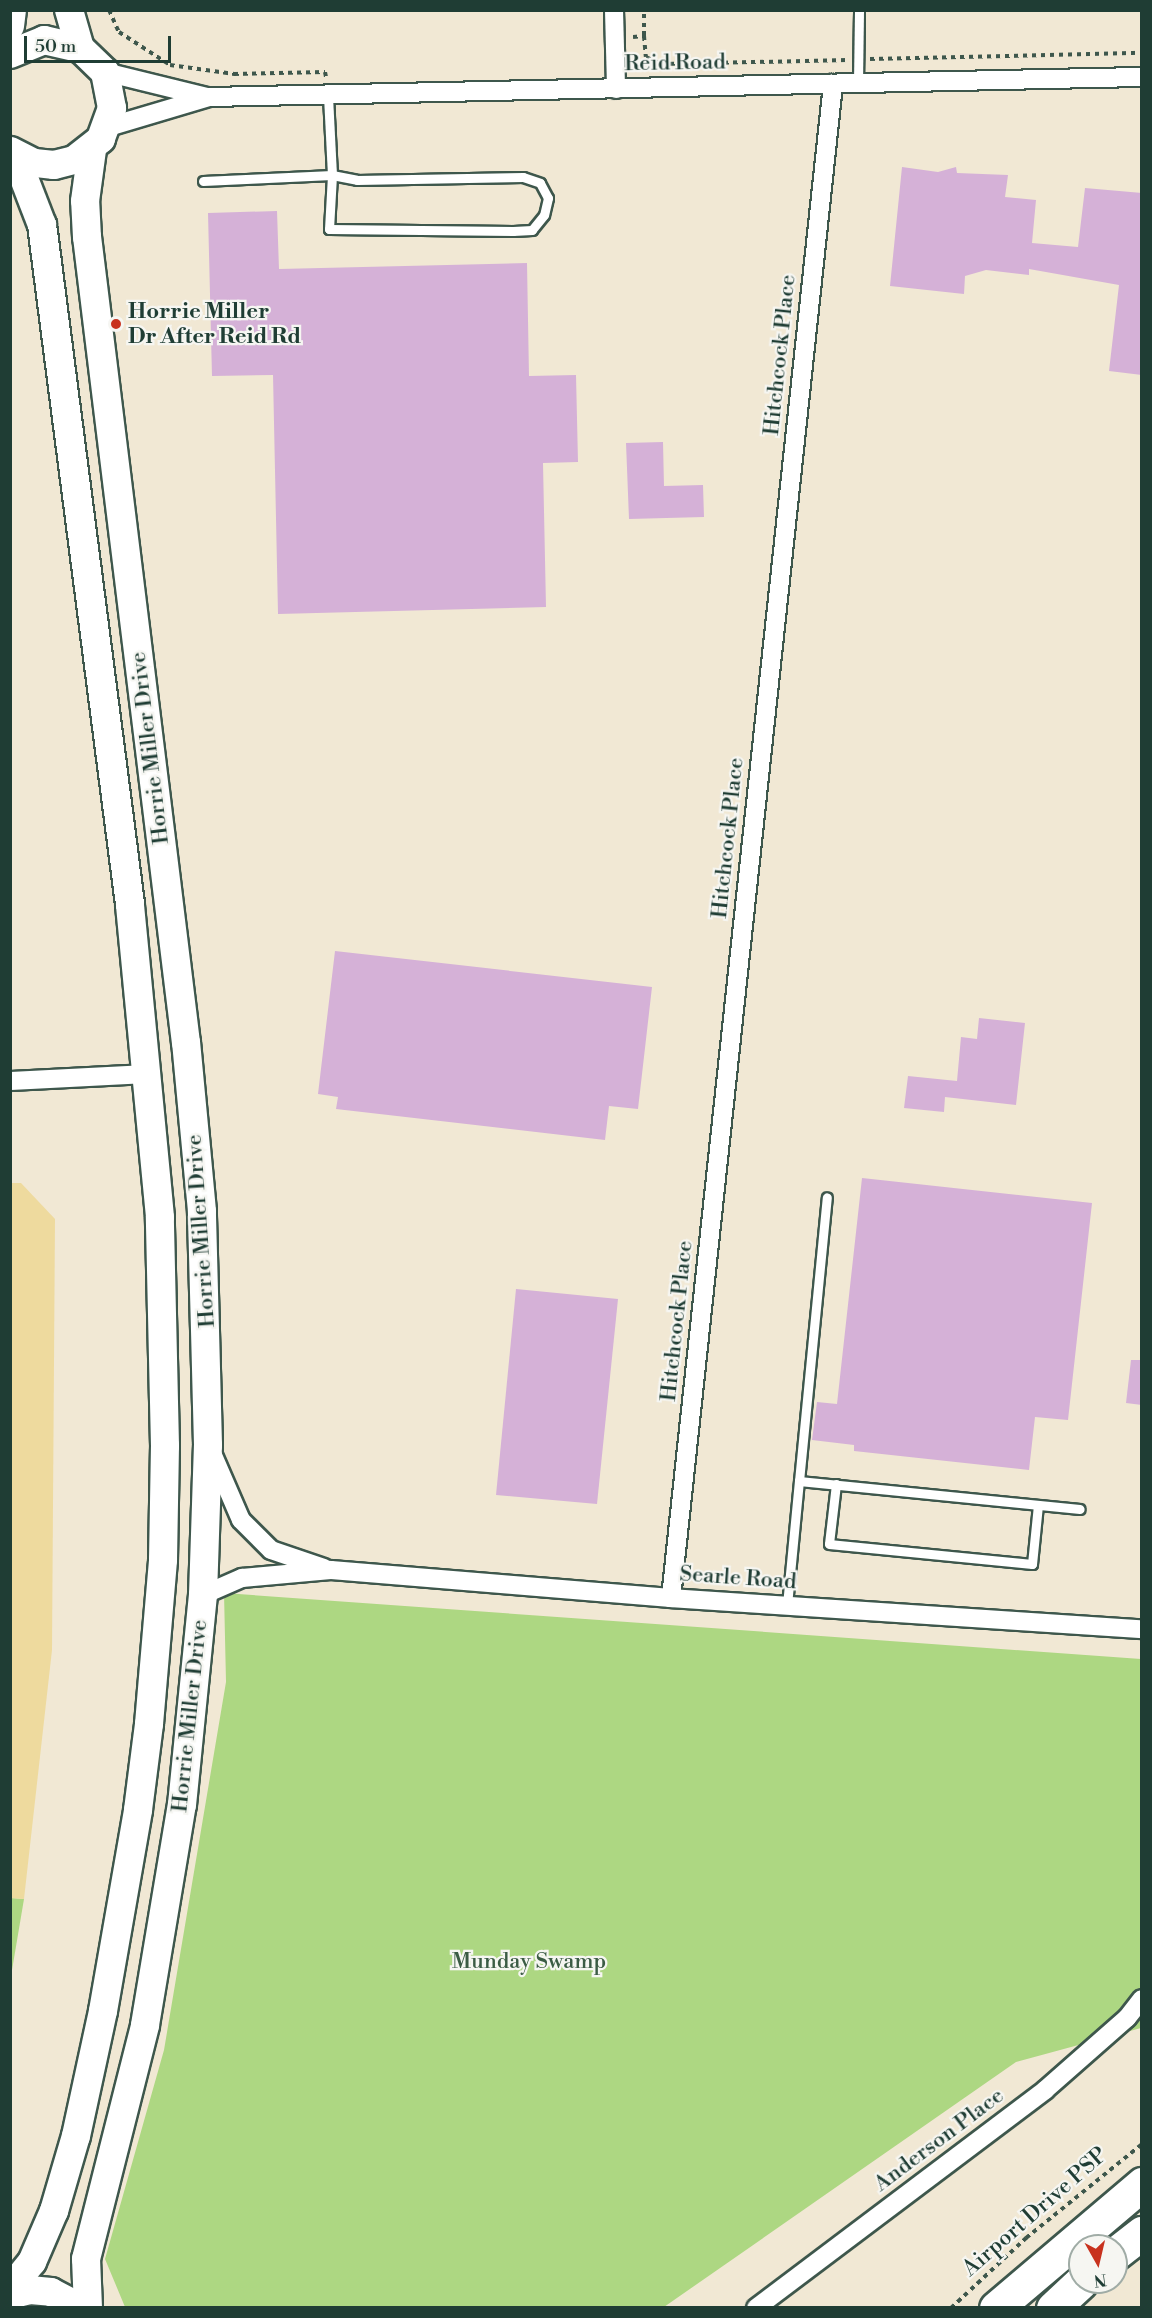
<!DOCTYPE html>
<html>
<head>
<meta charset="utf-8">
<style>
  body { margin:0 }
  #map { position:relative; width:1152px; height:2318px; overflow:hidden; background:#f1e8d4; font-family:"Libre Bodoni",serif }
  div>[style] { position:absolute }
  .green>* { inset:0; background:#add782 }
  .sand>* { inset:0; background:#eeda9e }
  .building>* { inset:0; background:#d5b1d7 }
  .path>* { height:4px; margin-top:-2px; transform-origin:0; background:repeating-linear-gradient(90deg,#3e574c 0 4.5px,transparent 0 9px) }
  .roads { filter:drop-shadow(2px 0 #3e574c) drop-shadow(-2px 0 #3e574c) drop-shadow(0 2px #3e574c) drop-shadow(0 -2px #3e574c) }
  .lane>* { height:9px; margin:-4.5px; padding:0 4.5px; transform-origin:4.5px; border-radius:4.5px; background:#fff }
  .street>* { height:18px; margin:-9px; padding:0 9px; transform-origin:9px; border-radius:9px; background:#fff }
  .primary>* { height:28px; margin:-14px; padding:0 14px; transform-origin:14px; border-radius:14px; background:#fff }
  .highway>* { height:33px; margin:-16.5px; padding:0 16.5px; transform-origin:16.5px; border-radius:16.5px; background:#fff }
  .dots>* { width:16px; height:16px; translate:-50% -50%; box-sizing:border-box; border:3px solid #f6f6f2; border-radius:50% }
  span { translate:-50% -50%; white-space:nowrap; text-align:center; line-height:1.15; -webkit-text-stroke:4.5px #f6f6f2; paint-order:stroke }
  .street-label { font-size:22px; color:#1f3d34 }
  .poi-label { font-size:22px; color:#1f3d34; font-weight:700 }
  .left { translate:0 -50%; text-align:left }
  .park-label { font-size:22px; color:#3b5c44 }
  .frame { position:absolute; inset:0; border:12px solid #1f3d34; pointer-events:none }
  .north { position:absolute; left:1068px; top:2234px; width:60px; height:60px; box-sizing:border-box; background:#f6f6f2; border:2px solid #a0aca6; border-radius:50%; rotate:172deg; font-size:16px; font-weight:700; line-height:24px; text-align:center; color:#1f3d34 }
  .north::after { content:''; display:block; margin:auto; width:21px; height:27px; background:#c8321e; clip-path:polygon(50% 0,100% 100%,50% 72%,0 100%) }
  .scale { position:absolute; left:24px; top:36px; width:147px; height:27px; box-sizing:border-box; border:3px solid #1f3d34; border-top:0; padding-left:8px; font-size:18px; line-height:21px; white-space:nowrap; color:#1f3d34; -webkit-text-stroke:4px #f6f6f2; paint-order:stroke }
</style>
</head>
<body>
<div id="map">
  <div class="green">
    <div style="clip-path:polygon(224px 1593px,1141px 1659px,1141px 2028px,1016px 2062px,664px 2307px,125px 2307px,105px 2259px,164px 2050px,226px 1682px)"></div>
    <div style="clip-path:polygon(11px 1898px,24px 1899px,11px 1976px)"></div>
  </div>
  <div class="sand">
    <div style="clip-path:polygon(11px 1183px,21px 1183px,55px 1219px,52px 1650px,24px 1899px,10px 1898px)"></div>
  </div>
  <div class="building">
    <div style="clip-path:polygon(902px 167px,938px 172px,956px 167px,957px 173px,1008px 175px,1005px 197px,1036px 200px,1032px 243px,1078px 247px,1085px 188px,1142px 193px,1142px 375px,1109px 371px,1119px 285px,1029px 269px,1029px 275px,986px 270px,965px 276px,964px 294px,890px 286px)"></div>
    <div style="clip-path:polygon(277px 211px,279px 269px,527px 263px,529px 376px,576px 375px,578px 462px,543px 463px,546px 607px,278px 614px,273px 375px,212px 376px,208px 213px)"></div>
    <div style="clip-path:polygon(663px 442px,664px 486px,703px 485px,704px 517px,629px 519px,626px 443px)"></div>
    <div style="clip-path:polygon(335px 951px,652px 987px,638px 1109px,609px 1106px,605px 1140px,336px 1109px,338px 1097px,318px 1094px)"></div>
    <div style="clip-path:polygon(979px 1018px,1025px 1023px,1016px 1105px,945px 1097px,944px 1112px,904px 1108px,908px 1076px,957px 1081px,961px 1037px,977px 1039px)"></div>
    <div style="clip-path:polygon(862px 1178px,1092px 1203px,1068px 1420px,1035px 1417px,1029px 1470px,854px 1451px,854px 1445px,812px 1440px,817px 1402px,837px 1404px)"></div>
    <div style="clip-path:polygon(516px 1289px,618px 1299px,597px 1504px,496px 1495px)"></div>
    <div style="clip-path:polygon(1131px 1360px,1142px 1360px,1142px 1405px,1126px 1403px)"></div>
  </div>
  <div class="path">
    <div style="left:109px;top:10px;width:24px;rotate:66deg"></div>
    <div style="left:119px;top:32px;width:61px;rotate:32.9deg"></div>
    <div style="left:170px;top:65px;width:65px;rotate:8deg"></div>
    <div style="left:234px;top:74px;width:91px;rotate:-1.3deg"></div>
    <div style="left:325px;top:72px;width:5px;rotate:79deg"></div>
    <div style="left:644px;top:36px;width:21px;rotate:85deg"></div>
    <div style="left:646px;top:57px;width:17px;rotate:25deg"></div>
    <div style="left:661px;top:64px;width:186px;rotate:-1.2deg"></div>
    <div style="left:633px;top:37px;width:11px;rotate:-5deg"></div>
    <div style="left:644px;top:36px;width:26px;rotate:-90deg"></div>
    <div style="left:870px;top:59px;width:272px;rotate:-1.3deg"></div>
    <div style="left:951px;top:2308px;width:103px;rotate:-43deg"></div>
    <div style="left:1026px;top:2238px;width:149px;rotate:-39deg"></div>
  </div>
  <div class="roads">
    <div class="lane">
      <div style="left:858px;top:83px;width:73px;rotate:-89.2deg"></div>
      <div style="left:203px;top:181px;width:129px;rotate:-2.7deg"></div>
      <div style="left:332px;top:175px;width:25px;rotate:11deg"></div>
      <div style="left:357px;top:180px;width:166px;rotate:-1deg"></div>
      <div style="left:523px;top:177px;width:18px;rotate:19deg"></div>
      <div style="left:540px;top:183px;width:17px;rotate:62deg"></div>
      <div style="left:548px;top:198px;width:17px;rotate:103deg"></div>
      <div style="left:544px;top:215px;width:19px;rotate:129deg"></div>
      <div style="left:532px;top:230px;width:19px;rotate:177deg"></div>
      <div style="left:513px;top:231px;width:184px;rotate:-179.4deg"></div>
      <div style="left:329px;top:229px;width:54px;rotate:-86.8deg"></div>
      <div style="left:332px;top:175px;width:80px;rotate:-92.9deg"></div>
      <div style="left:799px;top:1481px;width:285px;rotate:-84.4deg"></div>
      <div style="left:836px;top:1484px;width:60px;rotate:96.7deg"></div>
      <div style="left:829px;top:1544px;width:204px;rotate:5.6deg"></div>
      <div style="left:1032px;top:1564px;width:59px;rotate:-84.2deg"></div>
      <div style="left:787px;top:1605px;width:125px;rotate:-84.5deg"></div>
      <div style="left:799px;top:1481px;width:282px;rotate:5.7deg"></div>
    </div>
    <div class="street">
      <div style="left:614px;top:10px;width:79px;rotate:88.5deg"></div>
      <div style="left:105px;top:72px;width:105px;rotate:13.8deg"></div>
      <div style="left:108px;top:127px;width:105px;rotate:-16.5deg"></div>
      <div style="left:209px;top:97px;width:933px;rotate:-1.23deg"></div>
      <div style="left:10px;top:1081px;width:138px;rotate:-2.9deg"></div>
      <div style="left:212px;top:1453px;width:73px;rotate:66.6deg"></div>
      <div style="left:241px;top:1520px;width:42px;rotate:45deg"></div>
      <div style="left:271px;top:1550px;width:56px;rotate:18.8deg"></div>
      <div style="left:203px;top:1595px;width:43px;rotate:-23.6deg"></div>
      <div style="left:242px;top:1578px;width:89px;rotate:-5.1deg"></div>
      <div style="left:331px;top:1570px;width:341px;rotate:4.7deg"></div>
      <div style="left:671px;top:1598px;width:472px;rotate:3.8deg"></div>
      <div style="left:671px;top:1598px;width:1523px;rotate:-83.89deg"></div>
      <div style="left:756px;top:2308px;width:362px;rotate:-37deg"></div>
      <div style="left:1045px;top:2090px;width:109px;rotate:-41.3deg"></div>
      <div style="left:1127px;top:2018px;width:24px;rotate:-52deg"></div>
    </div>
    <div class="primary">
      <div style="left:69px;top:10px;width:40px;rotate:74deg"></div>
      <div style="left:10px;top:26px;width:16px;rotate:-83deg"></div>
      <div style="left:10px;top:54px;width:37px;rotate:-22deg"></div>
      <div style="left:44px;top:40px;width:37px;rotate:13deg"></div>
      <div style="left:80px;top:48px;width:35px;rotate:44deg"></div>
      <div style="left:105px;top:72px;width:37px;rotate:79deg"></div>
      <div style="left:112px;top:108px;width:33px;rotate:110deg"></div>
      <div style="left:101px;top:139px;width:34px;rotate:142deg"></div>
      <div style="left:74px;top:160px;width:21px;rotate:166deg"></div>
      <div style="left:54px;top:165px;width:20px;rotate:-174deg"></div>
      <div style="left:34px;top:163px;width:27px;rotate:-153deg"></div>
      <div style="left:10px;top:2289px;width:35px;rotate:-51deg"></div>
      <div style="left:32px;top:2262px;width:56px;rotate:-66.7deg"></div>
      <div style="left:54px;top:2211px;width:78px;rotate:-73.7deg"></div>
      <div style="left:76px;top:2136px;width:128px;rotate:-77.8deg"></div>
      <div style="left:103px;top:2011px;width:204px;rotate:-80.1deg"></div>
      <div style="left:138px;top:1810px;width:87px;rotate:-82.7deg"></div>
      <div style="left:149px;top:1724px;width:165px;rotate:-85.1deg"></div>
      <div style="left:163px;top:1560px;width:114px;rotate:-89deg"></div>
      <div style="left:165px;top:1446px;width:229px;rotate:-91.3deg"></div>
      <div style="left:160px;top:1217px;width:314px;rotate:-95.5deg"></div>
      <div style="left:130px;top:904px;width:685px;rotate:-97.38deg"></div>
      <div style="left:42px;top:225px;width:75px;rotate:-111.1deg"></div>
      <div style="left:10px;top:2295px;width:21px;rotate:-14deg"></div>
      <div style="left:30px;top:2290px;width:21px;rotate:5deg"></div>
      <div style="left:51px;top:2292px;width:34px;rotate:28deg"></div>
      <div style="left:88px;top:2308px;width:49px;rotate:-92.3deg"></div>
      <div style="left:86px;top:2259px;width:241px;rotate:-75.8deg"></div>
      <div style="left:145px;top:2025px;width:223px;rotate:-80.5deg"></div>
      <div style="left:182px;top:1805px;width:211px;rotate:-84.3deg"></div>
      <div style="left:203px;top:1595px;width:150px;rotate:-88.1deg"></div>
      <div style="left:208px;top:1445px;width:234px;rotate:-91.5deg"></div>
      <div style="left:202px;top:1211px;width:169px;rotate:-95.4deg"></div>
      <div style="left:186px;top:1043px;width:812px;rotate:-97deg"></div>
      <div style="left:87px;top:237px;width:36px;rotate:-93deg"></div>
      <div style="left:85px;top:201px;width:51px;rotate:-82.2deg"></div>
    </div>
    <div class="highway">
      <div style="left:1116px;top:2253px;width:33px;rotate:-38deg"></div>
      <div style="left:996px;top:2308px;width:192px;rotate:-40.3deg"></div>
      <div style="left:1053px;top:2308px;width:38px;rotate:-43deg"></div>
    </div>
  </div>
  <div class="dots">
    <div style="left:116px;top:324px;background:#c8321e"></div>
  </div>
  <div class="street-label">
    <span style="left:675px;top:63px;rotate:-1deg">Reid Road</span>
    <span style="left:780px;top:355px;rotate:-84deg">Hitchcock Place</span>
    <span style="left:150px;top:748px;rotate:-97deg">Horrie Miller Drive</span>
    <span style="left:728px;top:838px;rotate:-84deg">Hitchcock Place</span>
    <span style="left:201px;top:1231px;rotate:-94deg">Horrie Miller Drive</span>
    <span style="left:677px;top:1321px;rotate:-84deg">Hitchcock Place</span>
    <span style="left:738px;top:1578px;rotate:4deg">Searle Road</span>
    <span style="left:190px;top:1716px;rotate:-84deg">Horrie Miller Drive</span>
    <span style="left:939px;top:2140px;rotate:-37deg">Anderson Place</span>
    <span style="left:1035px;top:2212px;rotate:-41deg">Airport Drive PSP</span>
  </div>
  <div class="poi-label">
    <span class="left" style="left:128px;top:324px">Horrie Miller<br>Dr After Reid Rd</span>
  </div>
  <div class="park-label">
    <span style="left:529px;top:1962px">Munday Swamp</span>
  </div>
  <div class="frame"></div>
  <div class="north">N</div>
  <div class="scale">50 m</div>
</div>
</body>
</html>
